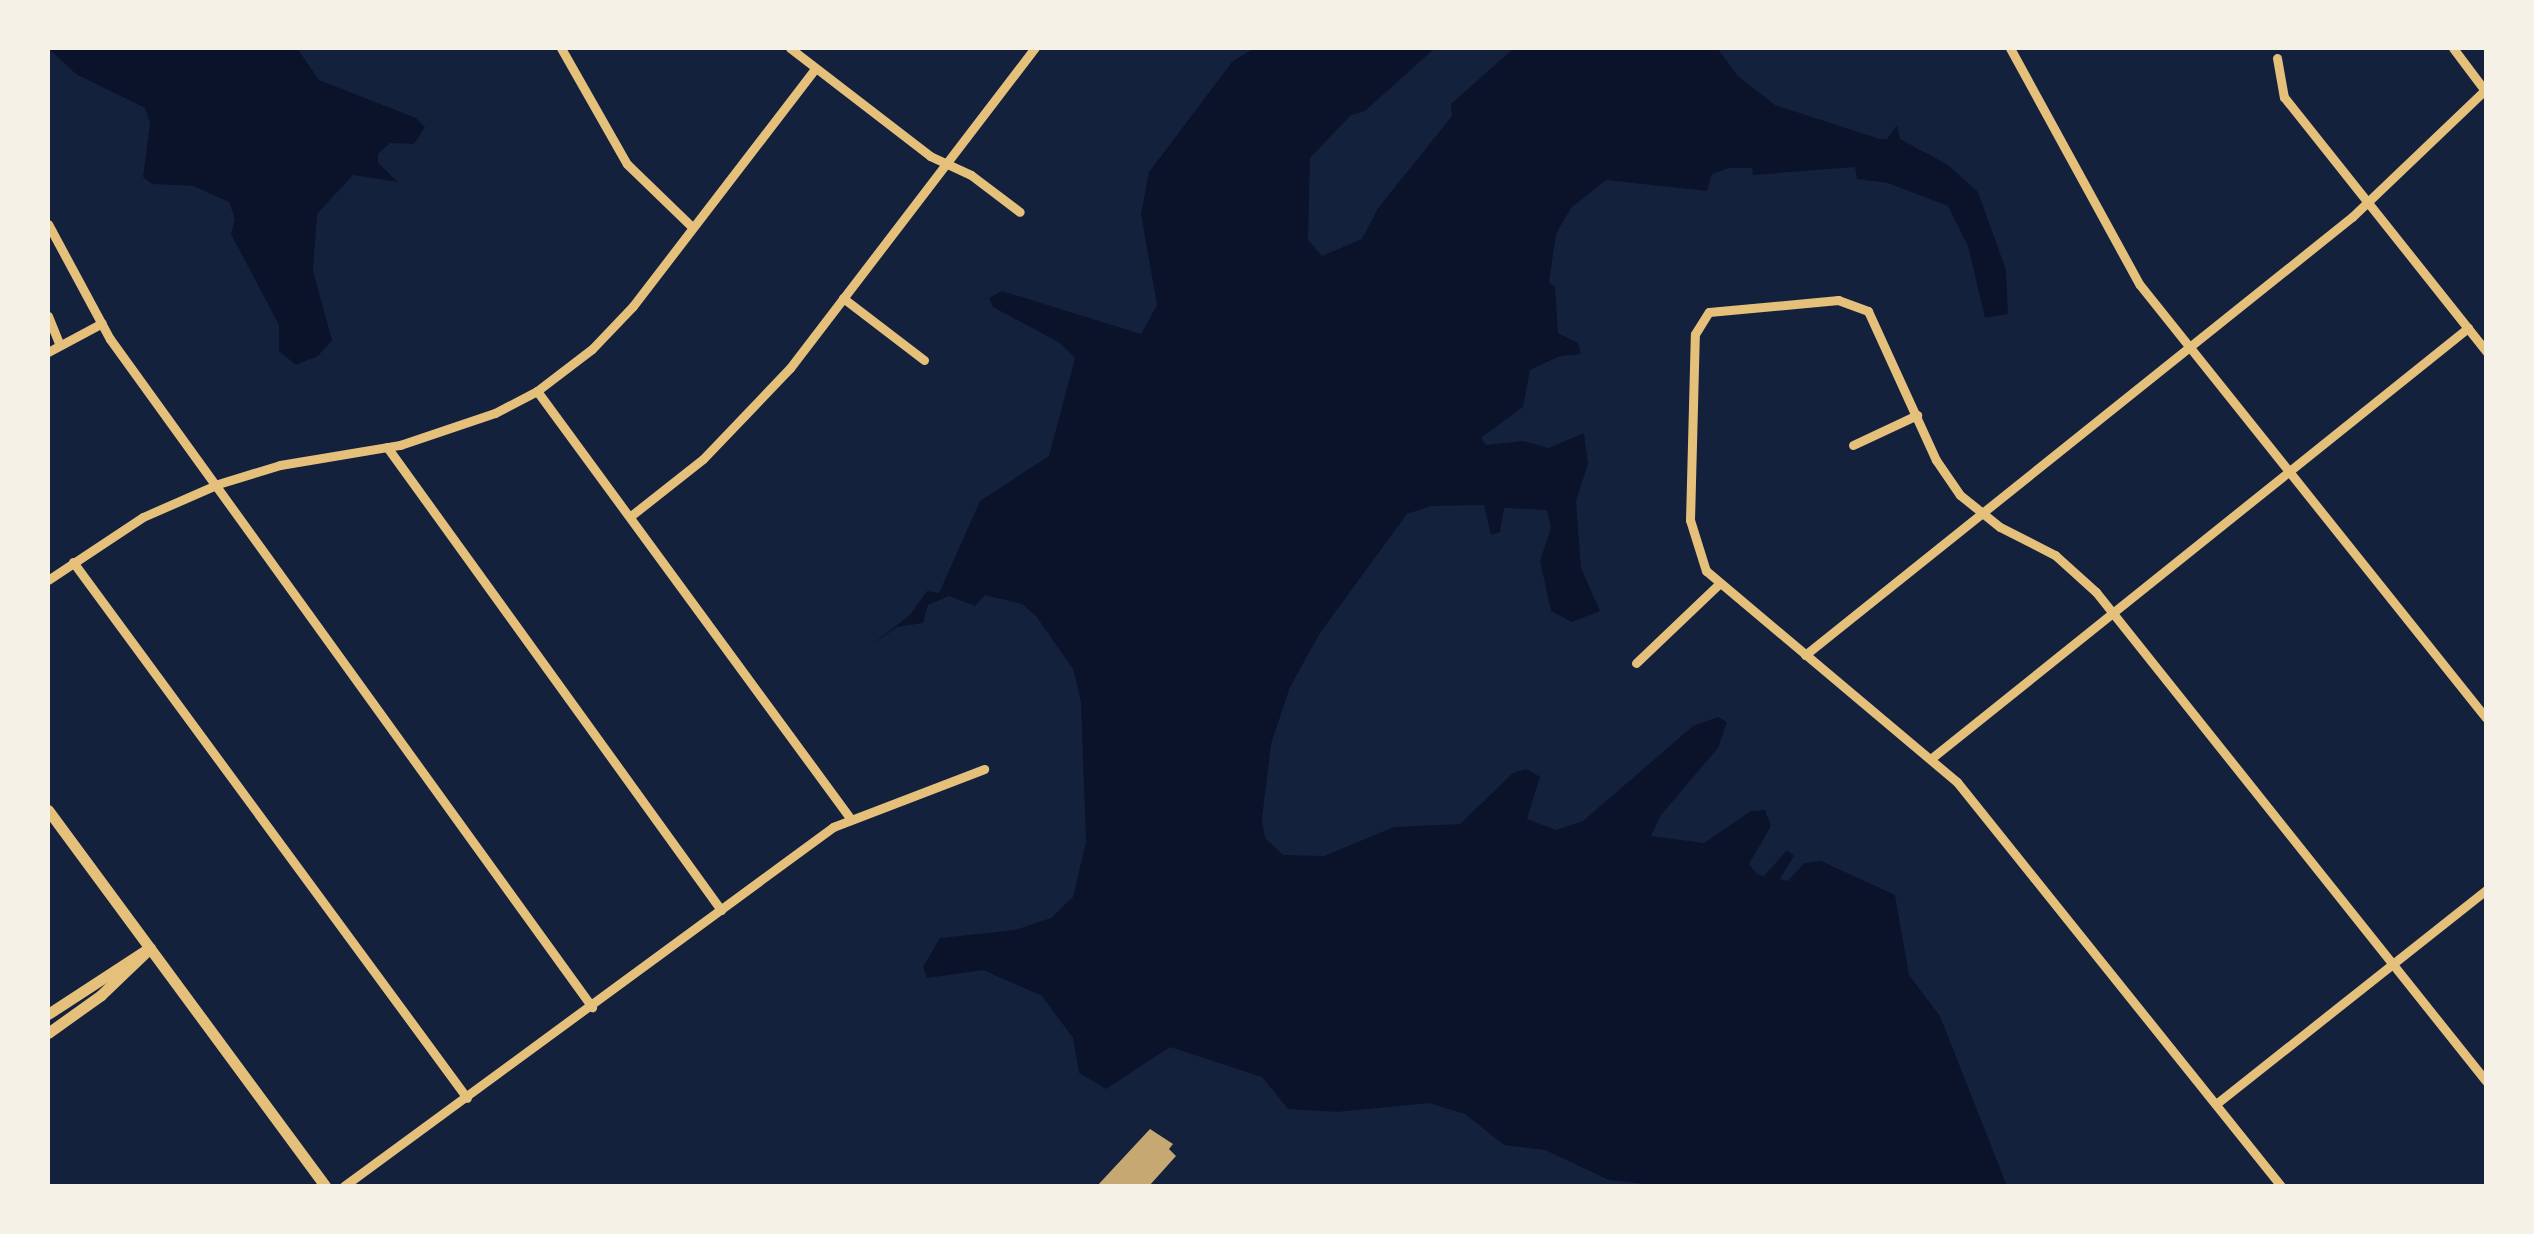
<!DOCTYPE html>
<html>
<head>
<meta charset="utf-8">
<style>
  body { margin:0 }
  #map { position:relative; width:2534px; height:1234px; overflow:hidden; background:#14213d; font-family:"Roboto Condensed",sans-serif }
  div>[style] { position:absolute }
  .water>* { inset:0; background:#0b132b }
  .building>* { inset:0; background:#c6a872 }
  .minor>* { height:9px; margin:-4.5px; padding:0 4.5px; transform-origin:4.5px; border-radius:4.5px; background:#e5c07b }
  .tertiary>* { height:11px; margin:-5.5px; padding:0 5.5px; transform-origin:5.5px; border-radius:5.5px; background:#e5c07b }
  span { translate:-50% -50%; white-space:nowrap; text-align:center; line-height:1.15; -webkit-text-stroke:10px #f6f1e7; paint-order:stroke }
  .frame { position:absolute; inset:0; border:50px solid #f6f1e7; pointer-events:none }
</style>
</head>
<body>
<div id="map">
  <div class="water">
    <div style="clip-path:polygon(48px 48px,297px 48px,319px 80px,416px 118px,425px 127px,414px 144px,390px 143px,378px 154px,378px 163px,398px 182px,353px 175px,317px 214px,313px 271px,332px 340px,318px 356px,296px 365px,279px 351px,279px 325px,231px 234px,235px 219px,229px 202px,193px 186px,152px 184px,143px 177px,150px 123px,145px 108px,76px 74px)"></div>
    <div style="clip-path:polygon(1254px 48px,1435px 48px,1365px 111px,1351px 115px,1310px 158px,1308px 240px,1322px 256px,1362px 239px,1378px 208px,1452px 116px,1451px 104px,1514px 48px,1717px 48px,1738px 76px,1775px 105px,1880px 139px,1887px 139px,1897px 125px,1900px 139px,1948px 165px,1978px 192px,2006px 270px,2008px 314px,1985px 318px,1968px 246px,1948px 206px,1888px 183px,1857px 179px,1855px 167px,1753px 175px,1752px 168px,1729px 168px,1712px 174px,1707px 191px,1606px 180px,1571px 208px,1556px 234px,1549px 282px,1555px 287px,1558px 333px,1578px 343px,1581px 354px,1560px 356px,1530px 370px,1523px 407px,1481px 438px,1486px 445px,1523px 441px,1549px 448px,1584px 433px,1588px 464px,1576px 501px,1581px 568px,1600px 611px,1572px 622px,1551px 611px,1540px 561px,1551px 528px,1547px 510px,1504px 508px,1500px 532px,1491px 535px,1484px 505px,1431px 506px,1407px 514px,1320px 633px,1290px 687px,1271px 744px,1262px 819px,1265px 838px,1283px 855px,1324px 856px,1394px 827px,1460px 824px,1513px 773px,1526px 769px,1540px 777px,1527px 819px,1556px 830px,1583px 821px,1693px 726px,1718px 717px,1727px 722px,1718px 748px,1661px 815px,1651px 836px,1704px 843px,1751px 811px,1765px 810px,1771px 826px,1749px 864px,1757px 874px,1764px 876px,1787px 850px,1794px 856px,1780px 879px,1788px 881px,1804px 863px,1821px 861px,1895px 895px,1909px 975px,1940px 1016px,2007px 1186px,1663px 1186px,1609px 1180px,1545px 1150px,1504px 1145px,1465px 1114px,1429px 1103px,1337px 1112px,1288px 1109px,1262px 1077px,1170px 1047px,1106px 1089px,1079px 1073px,1073px 1038px,1042px 996px,983px 970px,927px 978px,923px 967px,940px 938px,1015px 930px,1051px 918px,1073px 897px,1086px 842px,1081px 702px,1073px 669px,1036px 616px,1022px 604px,985px 595px,975px 606px,949px 596px,928px 605px,923px 623px,897px 627px,870px 646px,910px 615px,927px 591px,939px 593px,980px 501px,1049px 456px,1075px 358px,1060px 343px,993px 307px,989px 298px,1002px 291px,1141px 334px,1157px 305px,1141px 214px,1149px 172px,1232px 62px)"></div>
  </div>
  <div class="building">
    <div style="clip-path:polygon(1150px 1129px,1173px 1144px,1169px 1149px,1176px 1156px,1149px 1186px,1097px 1186px)"></div>
  </div>
  <div class="minor">
    <div style="left:561px;top:48px;width:133px;rotate:60.4deg"></div>
    <div style="left:627px;top:164px;width:91px;rotate:44.1deg"></div>
    <div style="left:790px;top:48px;width:177px;rotate:37.6deg"></div>
    <div style="left:930px;top:156px;width:45px;rotate:24.9deg"></div>
    <div style="left:971px;top:175px;width:61px;rotate:37.1deg"></div>
    <div style="left:2010px;top:48px;width:270px;rotate:61.3deg"></div>
    <div style="left:2140px;top:285px;width:554px;rotate:51.37deg"></div>
    <div style="left:2453px;top:48px;width:55px;rotate:53.1deg"></div>
    <div style="left:2277px;top:58px;width:40px;rotate:80deg"></div>
    <div style="left:2284px;top:97px;width:325px;rotate:51.5deg"></div>
    <div style="left:48px;top:224px;width:131px;rotate:61.7deg"></div>
    <div style="left:110px;top:339px;width:824px;rotate:54.19deg"></div>
    <div style="left:843px;top:298px;width:102px;rotate:37.4deg"></div>
    <div style="left:48px;top:316px;width:31px;rotate:68deg"></div>
    <div style="left:48px;top:352px;width:61px;rotate:-28.2deg"></div>
    <div style="left:537px;top:391px;width:529px;rotate:53.76deg"></div>
    <div style="left:1853px;top:445px;width:71px;rotate:-25.1deg"></div>
    <div style="left:387px;top:447px;width:571px;rotate:54.19deg"></div>
    <div style="left:632px;top:515px;width:90px;rotate:-38.3deg"></div>
    <div style="left:703px;top:459px;width:126px;rotate:-46.3deg"></div>
    <div style="left:790px;top:368px;width:403px;rotate:-52.6deg"></div>
    <div style="left:73px;top:562px;width:665px;rotate:53.68deg"></div>
    <div style="left:48px;top:580px;width:114px;rotate:-33.6deg"></div>
    <div style="left:143px;top:517px;width:82px;rotate:-23.7deg"></div>
    <div style="left:218px;top:484px;width:65px;rotate:-17deg"></div>
    <div style="left:280px;top:465px;width:122px;rotate:-9.5deg"></div>
    <div style="left:400px;top:445px;width:100px;rotate:-18.6deg"></div>
    <div style="left:495px;top:413px;width:47px;rotate:-27.6deg"></div>
    <div style="left:537px;top:391px;width:69px;rotate:-37.4deg"></div>
    <div style="left:592px;top:349px;width:59px;rotate:-46.4deg"></div>
    <div style="left:633px;top:306px;width:299px;rotate:-52.5deg"></div>
    <div style="left:1805px;top:655px;width:701px;rotate:-38.69deg"></div>
    <div style="left:2352px;top:217px;width:185px;rotate:-43.7deg"></div>
    <div style="left:1636px;top:663px;width:113px;rotate:-43.6deg"></div>
    <div style="left:1933px;top:757px;width:686px;rotate:-38.73deg"></div>
    <div style="left:2216px;top:1104px;width:345px;rotate:-38.4deg"></div>
    <div style="left:344px;top:1186px;width:607px;rotate:-36.28deg"></div>
    <div style="left:833px;top:827px;width:162px;rotate:-21deg"></div>
    <div style="left:2281px;top:1186px;width:518px;rotate:-128.73deg"></div>
    <div style="left:1957px;top:782px;width:328px;rotate:-139.9deg"></div>
    <div style="left:1706px;top:571px;width:53px;rotate:-107.4deg"></div>
    <div style="left:1690px;top:520px;width:186px;rotate:-88.5deg"></div>
    <div style="left:1695px;top:334px;width:26px;rotate:-58deg"></div>
    <div style="left:1709px;top:312px;width:130px;rotate:-5.3deg"></div>
    <div style="left:1838px;top:300px;width:32px;rotate:20deg"></div>
    <div style="left:1868px;top:311px;width:164px;rotate:65.5deg"></div>
    <div style="left:1936px;top:460px;width:42px;rotate:55.6deg"></div>
    <div style="left:1960px;top:495px;width:51px;rotate:38.7deg"></div>
    <div style="left:2000px;top:527px;width:62px;rotate:27deg"></div>
    <div style="left:2055px;top:555px;width:55px;rotate:42.1deg"></div>
    <div style="left:2096px;top:592px;width:625px;rotate:51.43deg"></div>
  </div>
  <div class="tertiary">
    <div style="left:48px;top:810px;width:467px;rotate:53.6deg"></div>
    <div style="left:48px;top:1014px;width:117px;rotate:-33.1deg"></div>
    <div style="left:48px;top:1033px;width:65px;rotate:-35.6deg"></div>
    <div style="left:101px;top:995px;width:68px;rotate:-43.8deg"></div>
  </div>
  <div class="frame"></div>
</div>
</body>
</html>
